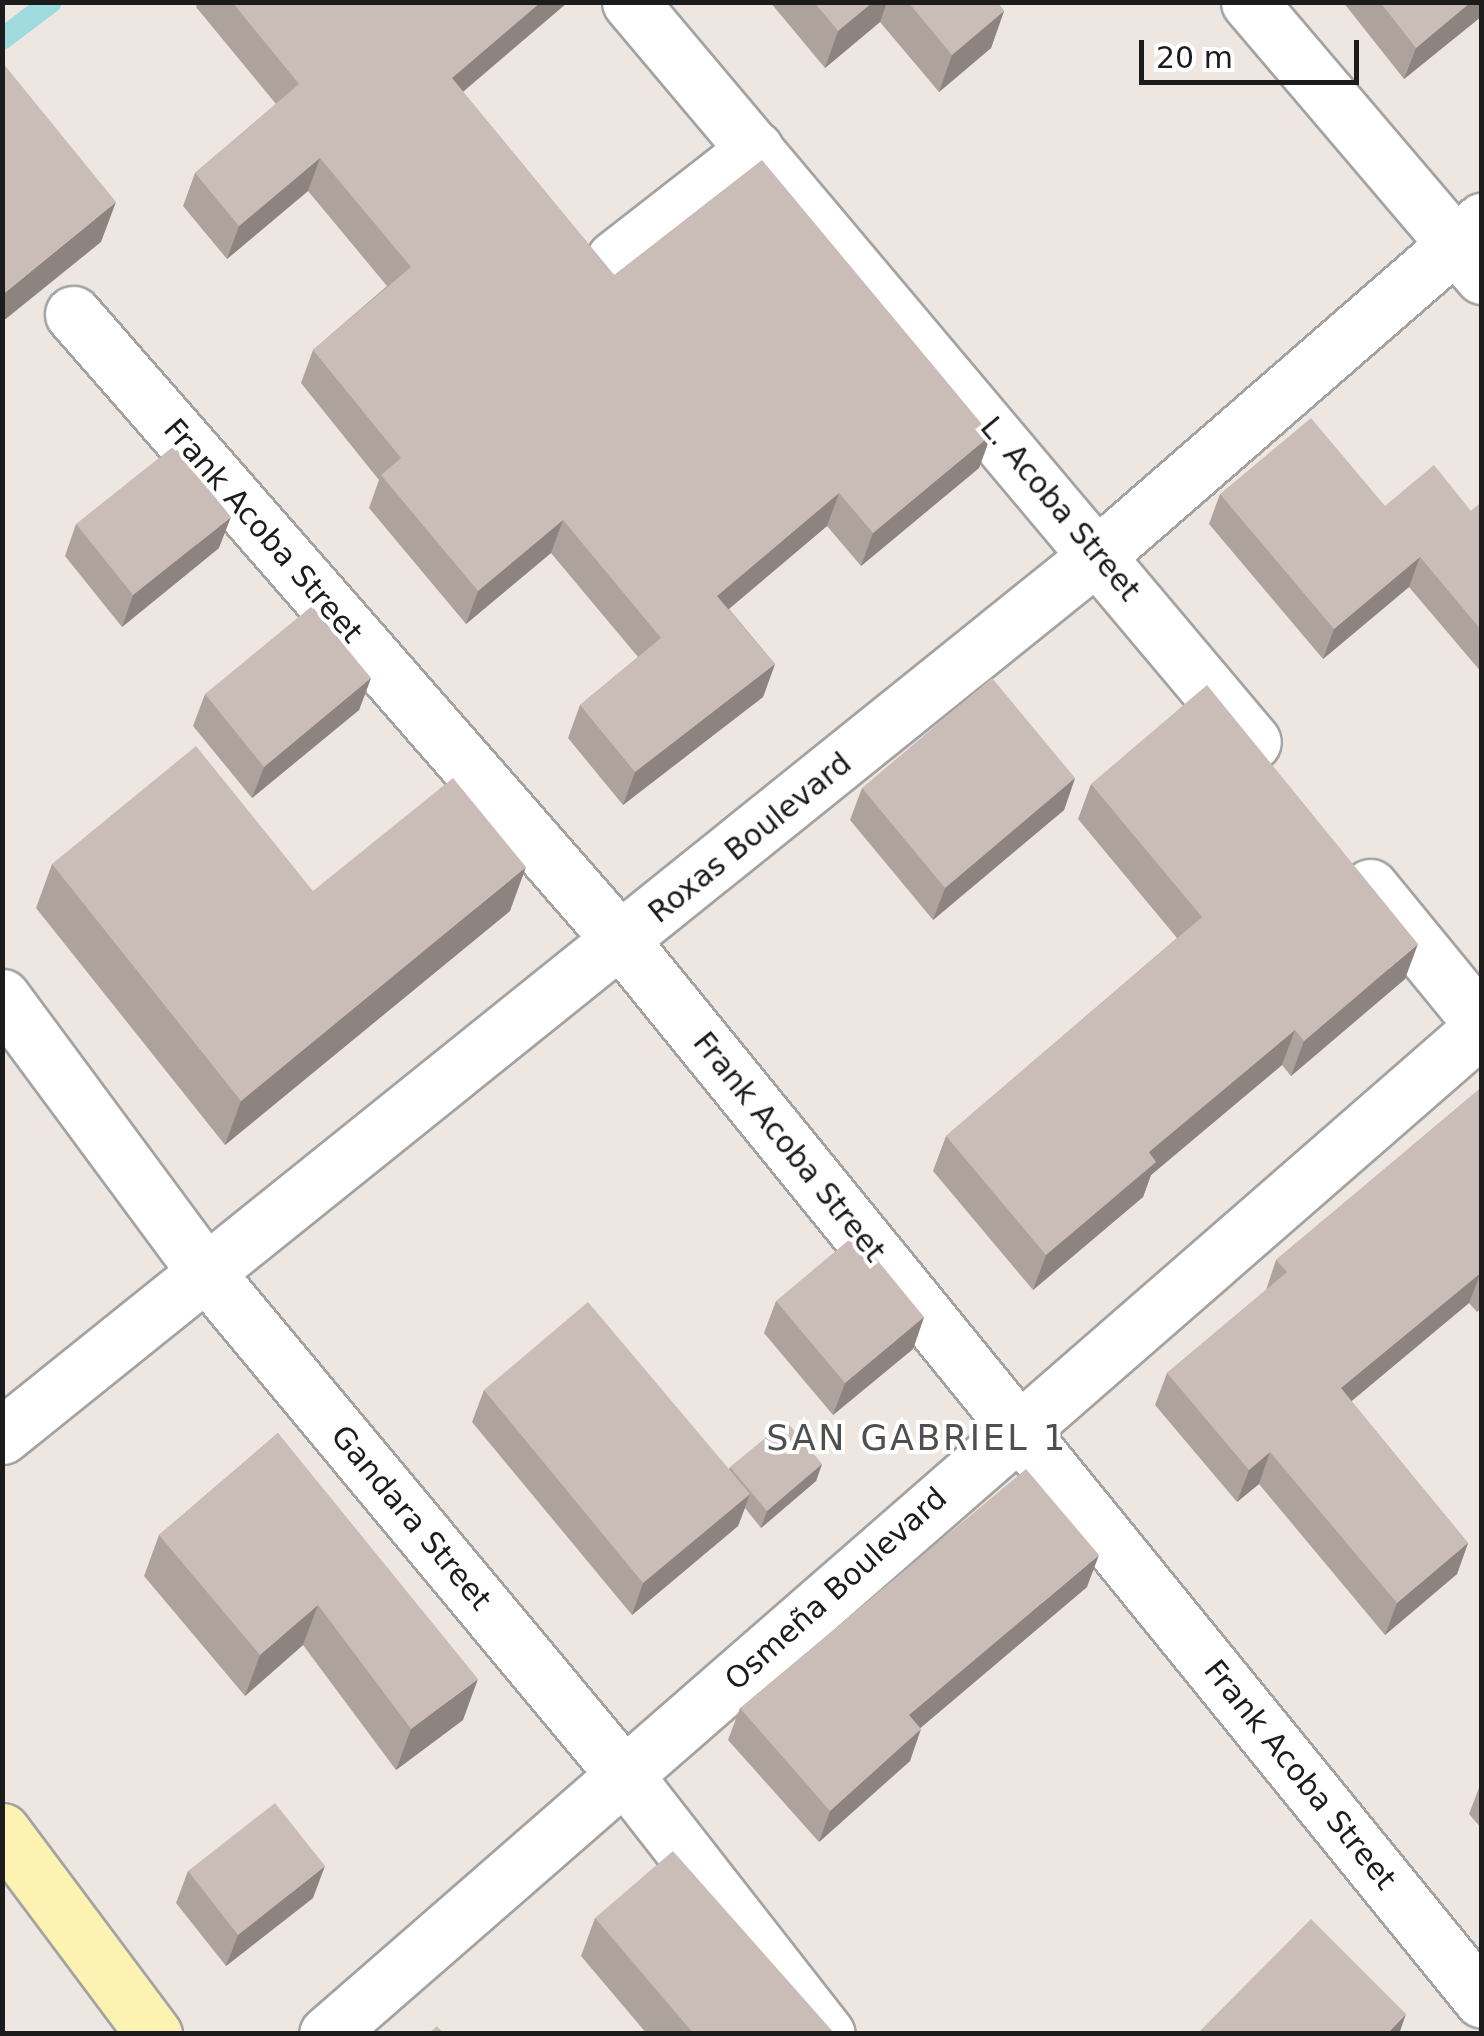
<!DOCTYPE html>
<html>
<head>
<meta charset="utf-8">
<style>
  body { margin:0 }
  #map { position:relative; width:1484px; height:2036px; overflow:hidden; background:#eee7e1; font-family:"DejaVu Sans",sans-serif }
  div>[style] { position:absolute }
  .stream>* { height:22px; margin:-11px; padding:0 11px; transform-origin:11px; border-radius:11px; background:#9fdbde }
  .roads { filter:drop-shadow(2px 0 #a3a3a3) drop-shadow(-2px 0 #a3a3a3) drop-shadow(0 2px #a3a3a3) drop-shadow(0 -2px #a3a3a3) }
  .minor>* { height:55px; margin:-27.5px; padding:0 27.5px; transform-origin:27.5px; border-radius:27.5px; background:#fff }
  .tertiary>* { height:55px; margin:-27.5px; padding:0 27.5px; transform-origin:27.5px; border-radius:27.5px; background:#fff }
  .secondary>* { height:55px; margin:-27.5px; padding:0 27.5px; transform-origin:27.5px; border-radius:27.5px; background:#fcf2b1 }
  .wall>* { inset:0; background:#aea29d }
  .shaded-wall>* { inset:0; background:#8d8480 }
  .building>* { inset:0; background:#cabcb7 }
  span { translate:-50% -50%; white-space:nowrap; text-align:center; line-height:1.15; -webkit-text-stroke:8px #fff; paint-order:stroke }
  .street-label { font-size:30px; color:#1c1c1c }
  .quarter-label { font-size:35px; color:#4f4f4f; letter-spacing:2.5px }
  .frame { position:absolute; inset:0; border:5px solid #1c1c1c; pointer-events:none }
  .scale { position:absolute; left:1139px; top:40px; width:220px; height:45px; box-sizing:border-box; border:5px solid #1c1c1c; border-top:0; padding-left:12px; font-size:30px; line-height:35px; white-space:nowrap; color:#1c1c1c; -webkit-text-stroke:8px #fff; paint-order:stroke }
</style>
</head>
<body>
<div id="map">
  <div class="stream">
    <div style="left:2px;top:39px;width:61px;rotate:-37.1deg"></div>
  </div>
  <div class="roads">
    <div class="minor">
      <div style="left:630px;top:2px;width:967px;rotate:49.91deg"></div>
      <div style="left:1249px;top:2px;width:360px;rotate:49.6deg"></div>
      <div style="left:614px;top:259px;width:179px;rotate:-38deg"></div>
      <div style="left:73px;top:314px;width:834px;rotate:48.84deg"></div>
      <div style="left:622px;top:942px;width:1363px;rotate:50.89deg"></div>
      <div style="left:1370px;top:887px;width:177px;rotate:50.7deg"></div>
      <div style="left:2px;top:997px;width:340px;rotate:53.5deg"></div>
      <div style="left:204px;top:1270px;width:660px;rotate:50.23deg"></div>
      <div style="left:626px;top:1777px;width:326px;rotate:52deg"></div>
      <div style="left:327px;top:2034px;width:1532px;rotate:-41.08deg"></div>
    </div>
    <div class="tertiary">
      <div style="left:2px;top:1436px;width:1408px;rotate:-38.8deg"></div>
      <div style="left:1099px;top:554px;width:508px;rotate:-41.01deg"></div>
    </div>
    <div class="secondary">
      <div style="left:2px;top:1831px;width:254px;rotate:53.2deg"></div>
    </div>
  </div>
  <div class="wall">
    <div style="clip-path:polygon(198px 2px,568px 2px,463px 92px,614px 275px,991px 435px,979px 468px,861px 566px,827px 526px,729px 609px,775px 664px,763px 697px,623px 805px,568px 738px,580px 705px,638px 657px,551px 553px,466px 624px,369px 508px,379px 480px,301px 383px,313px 350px,387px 286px,308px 191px,227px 259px,183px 206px,195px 173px,276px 104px,196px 7px)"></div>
    <div style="clip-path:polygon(770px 2px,997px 2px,1004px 11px,991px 48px,939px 92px,880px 22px,825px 68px)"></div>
    <div style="clip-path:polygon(1343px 2px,1482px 2px,1482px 16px,1404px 79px)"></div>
    <div style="clip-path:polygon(1220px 494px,1385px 506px,1471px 511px,1482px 502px,1482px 673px,1409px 587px,1323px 659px,1209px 524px)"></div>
    <div style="clip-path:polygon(76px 524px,219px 548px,122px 627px,65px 556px)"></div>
    <div style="clip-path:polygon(371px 678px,359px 710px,252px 798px,193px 726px,205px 694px)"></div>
    <div style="clip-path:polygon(1075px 778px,1064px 810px,933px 920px,850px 820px,862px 788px)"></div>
    <div style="clip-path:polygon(1091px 784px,1405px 979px,1291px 1076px,1282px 1065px,1151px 1175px,1143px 1197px,1033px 1290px,933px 1171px,946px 1136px,1177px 938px,1078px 819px)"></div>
    <div style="clip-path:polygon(52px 864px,313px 891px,510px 911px,225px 1145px,36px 908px)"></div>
    <div style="clip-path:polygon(1482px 1087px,1482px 1308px,1477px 1312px,1469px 1303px,1351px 1401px,1468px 1543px,1457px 1574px,1385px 1635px,1259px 1484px,1237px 1502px,1155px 1405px,1167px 1373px,1266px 1290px,1276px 1260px)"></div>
    <div style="clip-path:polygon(776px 1301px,924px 1317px,913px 1349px,833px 1415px,764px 1333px)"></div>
    <div style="clip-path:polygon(484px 1390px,729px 1470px,730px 1467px,822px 1464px,816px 1481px,761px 1528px,745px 1508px,738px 1526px,632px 1615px,472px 1422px)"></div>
    <div style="clip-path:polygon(278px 1433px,463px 1720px,396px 1770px,303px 1645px,245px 1696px,144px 1576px,159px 1535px)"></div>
    <div style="clip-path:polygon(1087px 1587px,920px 1728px,910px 1761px,819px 1842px,728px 1740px,740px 1708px)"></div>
    <div style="clip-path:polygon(1482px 1780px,1482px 1829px,1469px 1814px)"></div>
    <div style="clip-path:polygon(188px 1871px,313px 1898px,226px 1966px,176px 1903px)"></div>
    <div style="clip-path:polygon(595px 1918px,835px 2034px,647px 2034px,581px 1956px)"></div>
  </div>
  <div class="shaded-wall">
    <div style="clip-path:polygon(541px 2px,568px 2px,440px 111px,452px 78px)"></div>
    <div style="clip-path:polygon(873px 2px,887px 2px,880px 22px,825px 68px,838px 31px)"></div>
    <div style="clip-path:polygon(1471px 2px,1482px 2px,1482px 16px,1404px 79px,1416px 48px)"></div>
    <div style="clip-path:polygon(1004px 11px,991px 48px,939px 92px,952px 55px)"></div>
    <div style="clip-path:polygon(320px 158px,308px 191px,227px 259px,239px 226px)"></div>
    <div style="clip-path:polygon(116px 202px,101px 242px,2px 322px,2px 295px)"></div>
    <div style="clip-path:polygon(991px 435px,979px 468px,861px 566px,873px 533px)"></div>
    <div style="clip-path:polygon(839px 493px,827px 526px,705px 629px,717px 596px)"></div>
    <div style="clip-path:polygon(231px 517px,219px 548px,122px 627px,133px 595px)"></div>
    <div style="clip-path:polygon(563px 520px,551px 553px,466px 624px,478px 591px)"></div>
    <div style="clip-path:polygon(1420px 557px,1409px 587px,1323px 659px,1334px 629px)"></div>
    <div style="clip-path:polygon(775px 664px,763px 697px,623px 805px,635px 772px)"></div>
    <div style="clip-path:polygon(371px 678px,359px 710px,252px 798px,264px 767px)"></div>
    <div style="clip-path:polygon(1075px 778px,1064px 810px,933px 920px,945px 888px)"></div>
    <div style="clip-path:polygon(526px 867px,510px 911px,225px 1145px,241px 1101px)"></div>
    <div style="clip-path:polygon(1418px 944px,1405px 979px,1291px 1076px,1304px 1041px)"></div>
    <div style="clip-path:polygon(1295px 1030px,1282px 1065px,1151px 1175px,1143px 1197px,1033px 1290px,1046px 1255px,1149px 1152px)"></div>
    <div style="clip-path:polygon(1481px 1272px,1469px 1303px,1329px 1420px,1341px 1388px)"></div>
    <div style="clip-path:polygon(924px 1317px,913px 1349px,833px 1415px,845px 1383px)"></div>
    <div style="clip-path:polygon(1270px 1452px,1259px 1484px,1237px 1502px,1249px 1470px)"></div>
    <div style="clip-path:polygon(822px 1464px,816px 1481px,761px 1528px,767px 1511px)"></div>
    <div style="clip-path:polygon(750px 1494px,738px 1526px,632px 1615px,643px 1583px)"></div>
    <div style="clip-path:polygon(1468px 1543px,1457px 1574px,1385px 1635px,1397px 1603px)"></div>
    <div style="clip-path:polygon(1099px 1555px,1087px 1587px,898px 1747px,909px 1715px)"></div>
    <div style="clip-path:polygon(318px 1605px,303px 1645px,245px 1696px,260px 1655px)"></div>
    <div style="clip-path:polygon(478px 1679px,463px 1720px,396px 1770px,411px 1729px)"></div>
    <div style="clip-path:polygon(921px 1729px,910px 1761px,819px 1842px,830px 1811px)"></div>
    <div style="clip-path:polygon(325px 1866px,313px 1898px,226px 1966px,238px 1935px)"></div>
    <div style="clip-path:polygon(1406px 2014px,1399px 2034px,1387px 2034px)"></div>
  </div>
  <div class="building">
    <div style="clip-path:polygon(232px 2px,541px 2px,452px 78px,614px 275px,762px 160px,991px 435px,873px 533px,839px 493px,717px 596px,775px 664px,635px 772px,580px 705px,661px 638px,563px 520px,478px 591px,381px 475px,401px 458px,313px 350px,411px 267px,320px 158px,239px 226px,195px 173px,299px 84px)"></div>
    <div style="clip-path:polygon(814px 2px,873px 2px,838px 31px)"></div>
    <div style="clip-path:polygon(908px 2px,997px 2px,1004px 11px,952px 55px)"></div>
    <div style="clip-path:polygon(1380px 2px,1471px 2px,1416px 48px)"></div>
    <div style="clip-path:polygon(2px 62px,116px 202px,2px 295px)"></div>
    <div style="clip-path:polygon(1311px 418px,1385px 506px,1434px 465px,1471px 511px,1482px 502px,1482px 631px,1420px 557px,1334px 629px,1220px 494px)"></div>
    <div style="clip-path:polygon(174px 446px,231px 517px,133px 595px,76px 524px)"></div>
    <div style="clip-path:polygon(312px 606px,371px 678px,264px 767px,205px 694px)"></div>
    <div style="clip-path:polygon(992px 678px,1075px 778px,945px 888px,862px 788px)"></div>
    <div style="clip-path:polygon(1207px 685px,1418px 944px,1304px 1041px,1295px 1030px,1149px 1152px,1156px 1162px,1046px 1255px,946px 1136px,1202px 917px,1091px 784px)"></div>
    <div style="clip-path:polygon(196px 746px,313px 891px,453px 778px,526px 867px,241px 1101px,52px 864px)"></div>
    <div style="clip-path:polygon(1482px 1087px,1482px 1272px,1341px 1388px,1468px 1543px,1397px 1603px,1270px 1452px,1249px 1470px,1167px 1373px,1287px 1272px,1276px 1260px)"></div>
    <div style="clip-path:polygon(856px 1234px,924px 1317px,845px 1383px,776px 1301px)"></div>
    <div style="clip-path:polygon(588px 1302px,750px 1494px,643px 1583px,484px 1390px)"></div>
    <div style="clip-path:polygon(786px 1421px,822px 1464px,767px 1511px,730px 1467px)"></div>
    <div style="clip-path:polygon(278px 1433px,478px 1679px,411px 1729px,318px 1605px,260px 1655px,159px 1535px)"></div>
    <div style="clip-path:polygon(1026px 1469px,1099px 1555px,909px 1715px,921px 1729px,830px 1811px,740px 1708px)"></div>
    <div style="clip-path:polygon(275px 1803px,325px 1866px,238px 1935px,188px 1871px)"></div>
    <div style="clip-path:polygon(673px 1851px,835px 2034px,694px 2034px,595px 1918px)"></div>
    <div style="clip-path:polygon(1311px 1919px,1406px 2014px,1387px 2034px,1197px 2034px)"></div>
    <div style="clip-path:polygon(437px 2026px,444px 2034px,428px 2034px)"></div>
  </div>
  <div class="street-label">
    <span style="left:1060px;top:509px;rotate:50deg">L. Acoba Street</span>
    <span style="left:263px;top:531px;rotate:49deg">Frank Acoba Street</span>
    <span style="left:750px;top:838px;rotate:-39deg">Roxas Boulevard</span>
    <span style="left:789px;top:1147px;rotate:51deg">Frank Acoba Street</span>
    <span style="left:411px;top:1518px;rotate:50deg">Gandara Street</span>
    <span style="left:836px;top:1589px;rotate:-42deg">Osmeña Boulevard</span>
    <span style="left:1300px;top:1775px;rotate:51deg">Frank Acoba Street</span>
  </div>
  <div class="quarter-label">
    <span style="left:917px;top:1438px">SAN GABRIEL 1</span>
  </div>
  <div class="frame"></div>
  <div class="scale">20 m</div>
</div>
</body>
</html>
